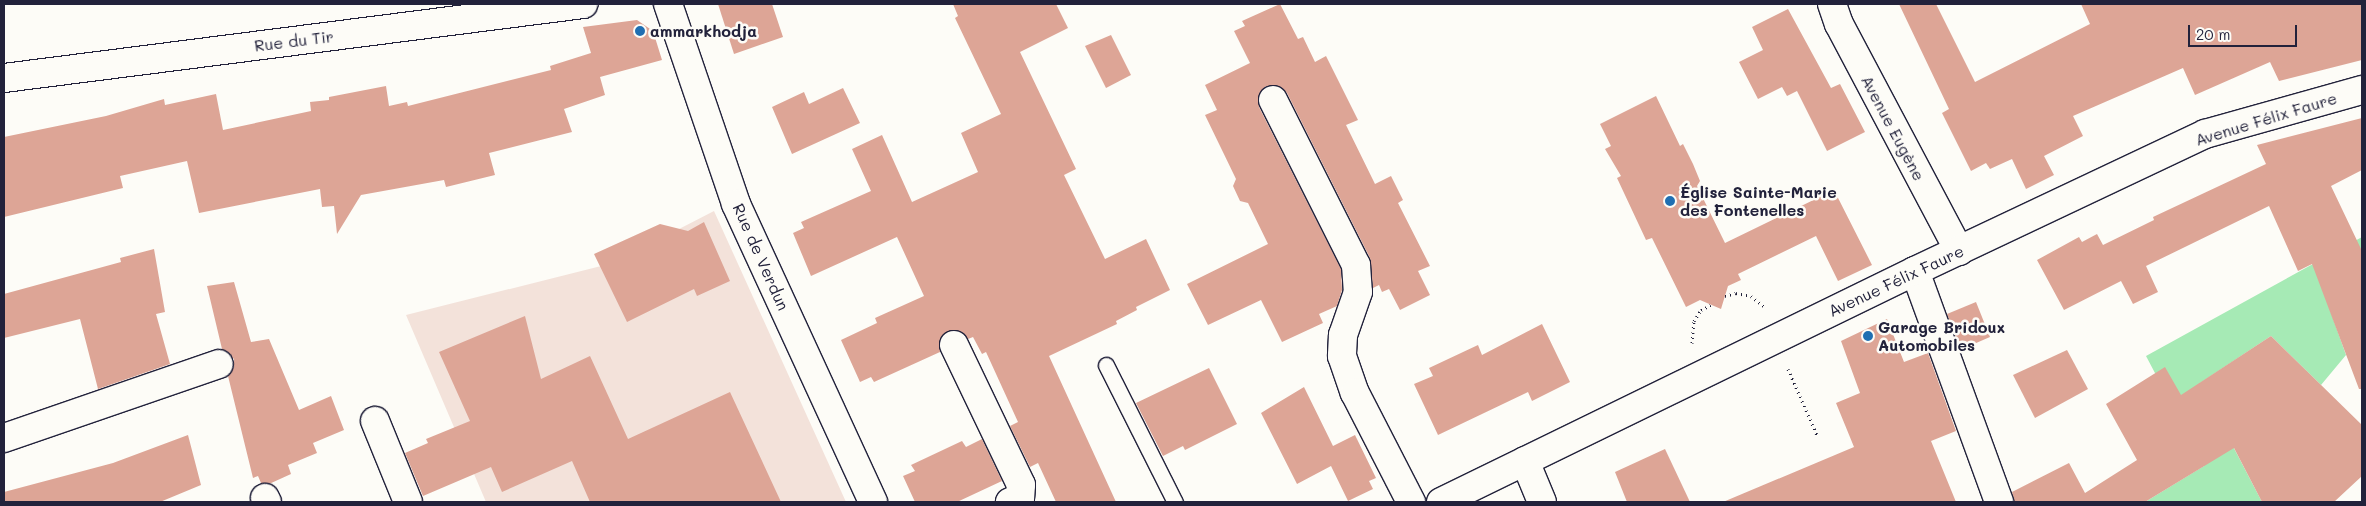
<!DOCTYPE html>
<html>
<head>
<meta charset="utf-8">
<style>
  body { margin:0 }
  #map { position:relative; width:2366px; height:506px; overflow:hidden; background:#fdfcf7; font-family:Mali,sans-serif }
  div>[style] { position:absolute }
  .built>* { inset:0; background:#f3e2da }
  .green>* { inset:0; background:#a6eab5 }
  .building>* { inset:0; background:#dda596 }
  .path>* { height:3px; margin-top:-1.5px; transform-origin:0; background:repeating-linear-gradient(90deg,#22223b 0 1px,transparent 0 5px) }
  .roads { filter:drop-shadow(1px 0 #22223b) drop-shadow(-1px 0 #22223b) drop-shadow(0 1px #22223b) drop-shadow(0 -1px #22223b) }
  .service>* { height:15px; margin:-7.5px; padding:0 7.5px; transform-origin:7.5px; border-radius:7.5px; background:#fdfcf7 }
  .minor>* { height:28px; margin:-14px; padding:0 14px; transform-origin:14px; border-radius:14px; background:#fdfcf7 }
  .tertiary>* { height:28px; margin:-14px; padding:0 14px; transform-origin:14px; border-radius:14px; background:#fdfcf7 }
  .dots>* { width:14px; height:14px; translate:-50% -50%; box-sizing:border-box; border:2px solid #fdfcf7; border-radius:50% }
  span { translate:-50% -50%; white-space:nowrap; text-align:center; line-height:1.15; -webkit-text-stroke:5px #fdfcf7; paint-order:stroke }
  .poi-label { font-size:16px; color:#22223b; font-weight:700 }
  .left { translate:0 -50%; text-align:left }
  .street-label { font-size:16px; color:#22223b }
  .frame { position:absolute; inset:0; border:5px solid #22223b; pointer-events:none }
  .scale { position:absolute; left:2188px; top:25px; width:109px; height:22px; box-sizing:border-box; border:2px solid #22223b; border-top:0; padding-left:6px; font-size:15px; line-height:18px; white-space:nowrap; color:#22223b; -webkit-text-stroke:4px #fdfcf7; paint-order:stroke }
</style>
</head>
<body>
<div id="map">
  <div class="built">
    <div style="clip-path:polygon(714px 211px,846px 502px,486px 502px,406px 315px,613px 263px)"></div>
  </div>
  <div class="green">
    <div style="clip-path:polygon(2362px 237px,2362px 291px,2330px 310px,2346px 355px,2321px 385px,2271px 336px,2200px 383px,2262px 502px,2145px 502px,2204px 466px,2146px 356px)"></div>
  </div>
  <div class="building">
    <div style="clip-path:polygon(718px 4px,772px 4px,783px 37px,734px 54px)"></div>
    <div style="clip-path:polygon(953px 4px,1056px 4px,1068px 28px,1020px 52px,1076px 169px,1064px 175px,1105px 259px,1146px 239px,1170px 290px,1136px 307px,1137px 310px,1116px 321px,1117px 324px,1049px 356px,1116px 502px,1056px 502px,1038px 463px,1030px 467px,1010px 426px,1018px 422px,986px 352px,982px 354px,973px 337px,968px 339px,962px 332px,948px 331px,941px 337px,940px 352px,874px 382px,871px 377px,860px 382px,841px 340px,877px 323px,875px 318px,924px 296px,897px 237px,811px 276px,793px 233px,804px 228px,801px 222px,871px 191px,852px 149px,882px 135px,912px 202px,978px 172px,961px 133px,1001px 114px,955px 18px,958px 16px)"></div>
    <div style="clip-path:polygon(1280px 4px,1298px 39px,1303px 37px,1315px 62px,1326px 56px,1358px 120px,1346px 125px,1375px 184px,1391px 176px,1403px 200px,1398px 203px,1430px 266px,1418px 271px,1430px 295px,1400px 310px,1389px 289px,1382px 292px,1379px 285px,1373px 288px,1370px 258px,1287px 93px,1281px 87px,1266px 86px,1260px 92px,1259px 107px,1341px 269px,1342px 290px,1337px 306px,1319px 314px,1323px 323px,1282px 342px,1261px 300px,1208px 325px,1187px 284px,1268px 244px,1248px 203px,1240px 201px,1233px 186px,1236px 179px,1205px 115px,1217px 110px,1205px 85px,1250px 63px,1234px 31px,1245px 26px,1242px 21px)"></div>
    <div style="clip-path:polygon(1899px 4px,1936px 4px,1975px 82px,2090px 24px,2081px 4px,2362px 4px,2362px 60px,2279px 81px,2270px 62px,2195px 95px,2183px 68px,2073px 116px,2083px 136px,2044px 156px,2054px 175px,2026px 189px,2012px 159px,1990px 169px,1986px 163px,1971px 171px,1942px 113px,1949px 109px)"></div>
    <div style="clip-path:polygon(1788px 9px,1831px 88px,1840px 84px,1865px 132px,1827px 151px,1797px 91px,1787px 96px,1782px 87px,1758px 99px,1739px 62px,1763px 50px,1752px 27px)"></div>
    <div style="clip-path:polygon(637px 20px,653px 31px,662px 60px,600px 77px,605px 95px,564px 109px,572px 132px,489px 153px,495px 175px,446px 187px,444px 180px,361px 195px,337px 234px,334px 206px,322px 207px,320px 189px,199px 213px,187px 161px,120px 176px,123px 188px,4px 217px,4px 137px,106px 116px,164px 99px,165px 105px,216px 94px,223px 130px,311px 111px,310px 102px,329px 100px,329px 97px,386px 86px,389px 106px,407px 102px,408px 106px,551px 70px,550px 66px,591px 53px,583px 27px)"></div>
    <div style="clip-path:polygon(1111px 35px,1131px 75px,1106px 88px,1085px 46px)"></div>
    <div style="clip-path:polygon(843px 88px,860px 123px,792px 154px,772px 107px,804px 92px,809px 104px)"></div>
    <div style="clip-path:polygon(1656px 96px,1680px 146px,1683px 144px,1693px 164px,1700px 181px,1697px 186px,1725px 243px,1834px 190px,1872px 265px,1838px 281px,1816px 236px,1738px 274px,1741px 280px,1728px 286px,1721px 309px,1700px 300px,1686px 307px,1652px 238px,1646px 240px,1617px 178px,1621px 176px,1605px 149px,1611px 146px,1600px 124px)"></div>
    <div style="clip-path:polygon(2362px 118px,2362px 170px,2331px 186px,2362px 251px,2362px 389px,2359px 389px,2312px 264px,2298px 271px,2269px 206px,2146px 266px,2158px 292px,2133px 304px,2121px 281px,2064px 310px,2037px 260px,2079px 237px,2082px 242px,2097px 234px,2103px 245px,2154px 220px,2153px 217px,2266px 164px,2257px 145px)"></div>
    <div style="clip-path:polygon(704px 222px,730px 281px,697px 296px,694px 289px,627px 322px,594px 254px,660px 224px,688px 231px)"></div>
    <div style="clip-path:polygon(154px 249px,165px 312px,156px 314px,170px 364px,98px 389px,80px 319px,4px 338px,4px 294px,121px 262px,120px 258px)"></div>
    <div style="clip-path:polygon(234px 282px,251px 342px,269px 339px,299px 410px,331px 396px,344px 430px,313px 443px,317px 453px,288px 465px,291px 474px,269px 484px,261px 483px,258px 476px,253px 478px,228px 376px,234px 367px,234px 359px,222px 349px,207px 286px)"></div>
    <div style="clip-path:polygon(1976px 302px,1990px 337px,1960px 350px,1947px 314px)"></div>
    <div style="clip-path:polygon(525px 316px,541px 379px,590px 356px,628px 439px,730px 392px,781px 502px,590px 502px,572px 461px,502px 492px,491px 467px,423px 496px,405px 453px,428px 443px,426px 439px,470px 421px,439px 352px)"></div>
    <div style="clip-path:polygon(1887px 319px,1904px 362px,1928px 353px,1956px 431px,1931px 441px,1956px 502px,1723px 502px,1854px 447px,1836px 403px,1860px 393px,1841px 341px)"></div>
    <div style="clip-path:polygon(1542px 324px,1570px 382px,1532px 401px,1528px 392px,1438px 435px,1414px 384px,1433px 376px,1429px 368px,1478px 345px,1482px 355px)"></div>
    <div style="clip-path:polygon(2271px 336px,2362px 425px,2362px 476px,2334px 502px,2262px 502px,2234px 448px,2145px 502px,2014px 502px,2012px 492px,2069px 463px,2085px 493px,2137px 460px,2106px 404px,2165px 367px,2181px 395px)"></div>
    <div style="clip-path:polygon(2067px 350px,2088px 389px,2035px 418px,2013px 375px)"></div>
    <div style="clip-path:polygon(1209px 368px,1237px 424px,1185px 450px,1183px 446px,1163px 456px,1136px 403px)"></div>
    <div style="clip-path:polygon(1304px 387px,1333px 446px,1355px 435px,1376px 478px,1369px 481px,1373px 489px,1348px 501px,1331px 466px,1297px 484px,1261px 413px)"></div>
    <div style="clip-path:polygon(188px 435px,201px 485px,160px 502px,4px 502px,4px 492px,113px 463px)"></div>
    <div style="clip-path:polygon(982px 439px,1002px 481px,957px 502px,915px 502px,903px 476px,915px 471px,911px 465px,962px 441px,966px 447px)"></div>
    <div style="clip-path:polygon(1665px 449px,1690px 502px,1627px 502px,1615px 472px)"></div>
  </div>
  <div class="path">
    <div style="left:1725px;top:296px;width:11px;rotate:-15deg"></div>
    <div style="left:1736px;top:293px;width:15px;rotate:11deg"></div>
    <div style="left:1751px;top:296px;width:18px;rotate:38deg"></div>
    <div style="left:1692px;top:343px;width:22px;rotate:-85deg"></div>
    <div style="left:1694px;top:321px;width:13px;rotate:-58deg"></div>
    <div style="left:1701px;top:310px;width:11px;rotate:-27deg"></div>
    <div style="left:1788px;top:369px;width:72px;rotate:66.3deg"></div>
  </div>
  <div class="roads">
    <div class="service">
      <div style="left:1106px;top:365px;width:153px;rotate:63.3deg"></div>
    </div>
    <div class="minor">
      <div style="left:668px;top:4px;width:211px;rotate:71.2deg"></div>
      <div style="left:736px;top:204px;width:328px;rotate:65.3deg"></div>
      <div style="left:1832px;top:4px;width:21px;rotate:71deg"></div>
      <div style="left:1839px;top:24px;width:257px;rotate:62.1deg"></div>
      <div style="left:4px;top:78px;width:584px;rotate:-7.28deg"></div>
      <div style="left:1273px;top:100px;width:185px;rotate:63.3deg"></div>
      <div style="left:1356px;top:265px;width:27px;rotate:86deg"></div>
      <div style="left:1358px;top:292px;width:46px;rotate:109.2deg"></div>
      <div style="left:1343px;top:335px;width:21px;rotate:93deg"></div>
      <div style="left:1342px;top:356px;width:39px;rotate:71deg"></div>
      <div style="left:1355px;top:393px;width:123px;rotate:62.8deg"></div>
      <div style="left:1915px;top:271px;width:246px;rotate:70deg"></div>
      <div style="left:954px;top:345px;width:155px;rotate:64.4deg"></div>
      <div style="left:1021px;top:485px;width:13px;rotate:94deg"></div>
      <div style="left:1020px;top:498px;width:11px;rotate:158deg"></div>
      <div style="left:375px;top:421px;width:87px;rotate:67.8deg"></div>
      <div style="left:4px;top:438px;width:227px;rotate:-19deg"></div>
      <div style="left:1525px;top:461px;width:44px;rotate:67.5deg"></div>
      <div style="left:265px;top:498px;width:4px;rotate:63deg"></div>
    </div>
    <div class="tertiary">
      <div style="left:1441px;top:502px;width:527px;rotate:-25.98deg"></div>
      <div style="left:1915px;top:271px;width:321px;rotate:-25.3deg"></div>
      <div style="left:2205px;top:134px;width:163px;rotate:-15.7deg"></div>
    </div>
  </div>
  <div class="dots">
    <div style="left:640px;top:31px;background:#1f6fb2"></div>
    <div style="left:1670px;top:201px;background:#1f6fb2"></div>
    <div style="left:1868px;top:336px;background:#1f6fb2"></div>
  </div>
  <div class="poi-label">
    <span class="left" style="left:650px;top:31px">ammarkhodja</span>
    <span class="left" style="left:1680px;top:201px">Église Sainte-Marie<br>des Fontenelles</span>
    <span class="left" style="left:1878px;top:336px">Garage Bridoux<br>Automobiles</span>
  </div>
  <div class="street-label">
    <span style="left:294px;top:41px;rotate:-7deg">Rue du Tir</span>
    <span style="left:2266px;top:119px;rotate:-17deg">Avenue Félix Faure</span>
    <span style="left:1893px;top:128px;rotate:62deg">Avenue Eugène</span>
    <span style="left:761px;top:257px;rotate:66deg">Rue de Verdun</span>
    <span style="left:1896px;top:281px;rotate:-25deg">Avenue Félix Faure</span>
  </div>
  <div class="frame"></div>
  <div class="scale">20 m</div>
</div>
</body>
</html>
